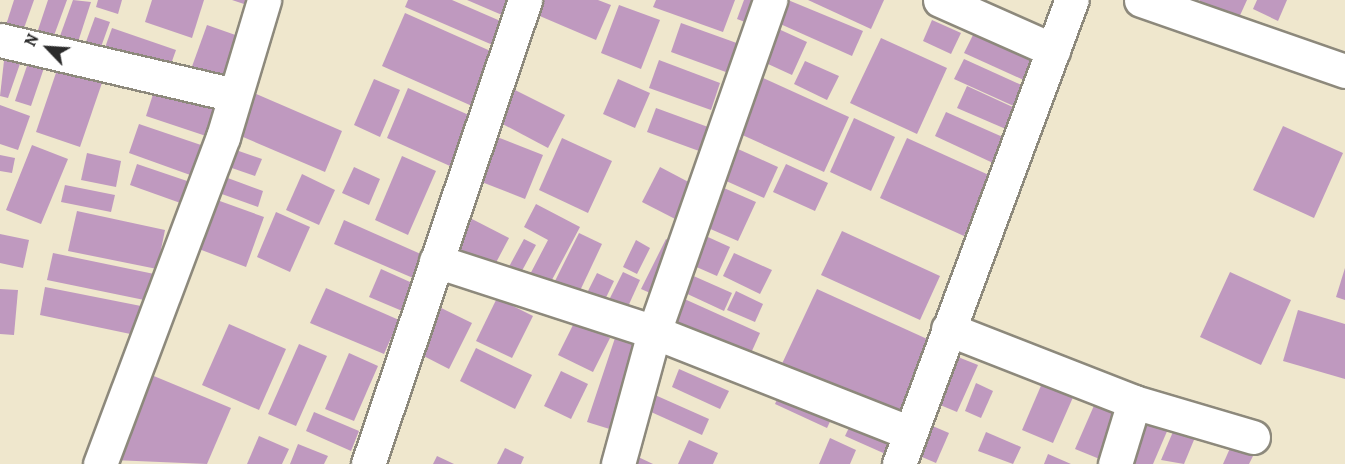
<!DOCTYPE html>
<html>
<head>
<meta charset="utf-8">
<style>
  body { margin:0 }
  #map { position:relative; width:1345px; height:464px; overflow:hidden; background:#efe7cd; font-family:Alegreya,serif }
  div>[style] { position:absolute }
  .building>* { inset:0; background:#bf99bf }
  .roads { filter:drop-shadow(2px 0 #8d897c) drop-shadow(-2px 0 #8d897c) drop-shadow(0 2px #8d897c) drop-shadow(0 -2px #8d897c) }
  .street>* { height:33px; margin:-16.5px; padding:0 16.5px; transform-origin:16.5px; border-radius:16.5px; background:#fff }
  span { translate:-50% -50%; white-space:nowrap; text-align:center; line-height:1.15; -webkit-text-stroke:4.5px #fff; paint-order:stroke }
  .north { position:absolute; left:18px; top:18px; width:60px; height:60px; -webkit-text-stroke:4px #fff; paint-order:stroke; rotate:295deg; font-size:16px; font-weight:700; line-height:24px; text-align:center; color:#2b2b2b }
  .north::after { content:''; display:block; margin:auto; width:21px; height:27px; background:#2b2b2b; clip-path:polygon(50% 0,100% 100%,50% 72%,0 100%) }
</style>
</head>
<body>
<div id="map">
  <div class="building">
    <div style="clip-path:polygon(14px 0,34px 0,23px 31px,6px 25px)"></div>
    <div style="clip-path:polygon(48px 0,67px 0,52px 41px,36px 36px)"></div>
    <div style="clip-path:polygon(73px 0,91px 2px,78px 42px,60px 36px)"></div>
    <div style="clip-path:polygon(98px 0,122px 0,118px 14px,96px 7px)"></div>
    <div style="clip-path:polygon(152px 0,204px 0,192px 38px,145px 22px)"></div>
    <div style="clip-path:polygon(232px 0,248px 0,247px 5px)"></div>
    <div style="clip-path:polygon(408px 0,452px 0,505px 23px,495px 46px,405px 7px)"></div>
    <div style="clip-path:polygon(467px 0,509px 0,502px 15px)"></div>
    <div style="clip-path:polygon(532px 0,598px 0,611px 5px,596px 40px,528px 11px)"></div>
    <div style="clip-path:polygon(656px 0,735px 0,723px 32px,653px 7px)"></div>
    <div style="clip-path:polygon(744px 0,762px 0,753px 25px,737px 19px)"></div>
    <div style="clip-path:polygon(788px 0,863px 31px,852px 56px,778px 23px)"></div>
    <div style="clip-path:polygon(808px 0,884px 0,871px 29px)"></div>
    <div style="clip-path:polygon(1200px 0,1247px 0,1237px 22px,1198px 4px)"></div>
    <div style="clip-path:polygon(1257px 0,1287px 0,1278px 21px,1253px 9px)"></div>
    <div style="clip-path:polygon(619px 5px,660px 20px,641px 69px,601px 53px)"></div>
    <div style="clip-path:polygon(405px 13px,495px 53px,472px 106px,382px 66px)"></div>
    <div style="clip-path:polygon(95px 17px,110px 22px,97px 58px,82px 53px)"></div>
    <div style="clip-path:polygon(932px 20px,961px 33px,951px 54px,923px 41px)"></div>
    <div style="clip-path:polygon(681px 23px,745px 46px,734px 75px,671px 52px)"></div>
    <div style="clip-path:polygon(207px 25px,244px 38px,229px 85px,190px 72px)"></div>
    <div style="clip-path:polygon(772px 26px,807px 42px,792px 75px,757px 59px)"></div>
    <div style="clip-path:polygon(112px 28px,176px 50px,166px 78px,102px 56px)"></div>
    <div style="clip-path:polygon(974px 33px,1035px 61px,1026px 81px,964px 53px)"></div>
    <div style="clip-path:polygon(881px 38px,947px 68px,917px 134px,850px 103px)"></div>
    <div style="clip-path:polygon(5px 52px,22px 58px,8px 98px,0 96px)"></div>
    <div style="clip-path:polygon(964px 59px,1028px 88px,1018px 108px,954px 79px)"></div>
    <div style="clip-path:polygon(29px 60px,45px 65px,31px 106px,15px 101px)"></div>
    <div style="clip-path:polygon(659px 60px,720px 83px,711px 110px,649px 88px)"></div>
    <div style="clip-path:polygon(60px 61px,104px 77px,80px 147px,36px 132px)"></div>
    <div style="clip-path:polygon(805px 61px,839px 76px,827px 100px,794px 84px)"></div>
    <div style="clip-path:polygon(754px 74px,849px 117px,824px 172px,729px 129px)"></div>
    <div style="clip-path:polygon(374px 79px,400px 90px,380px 137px,354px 125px)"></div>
    <div style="clip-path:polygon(618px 79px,650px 93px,635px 128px,603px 114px)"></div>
    <div style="clip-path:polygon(156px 85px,219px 107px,209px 137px,146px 116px)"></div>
    <div style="clip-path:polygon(967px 86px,1017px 109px,1008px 130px,957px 108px)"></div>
    <div style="clip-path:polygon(408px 88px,471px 116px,450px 166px,387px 138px)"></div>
    <div style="clip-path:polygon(511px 88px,565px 115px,548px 148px,495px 120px)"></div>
    <div style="clip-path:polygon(254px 93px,342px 131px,325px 172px,236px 134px)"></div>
    <div style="clip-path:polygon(0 105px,30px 116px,18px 150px,0 144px)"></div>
    <div style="clip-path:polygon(656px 108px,719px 131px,710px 155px,647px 132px)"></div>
    <div style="clip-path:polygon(946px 112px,1005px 138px,993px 163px,935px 136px)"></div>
    <div style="clip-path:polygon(854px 118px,895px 137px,871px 191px,830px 172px)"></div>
    <div style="clip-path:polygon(139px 124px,204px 146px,193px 176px,129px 153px)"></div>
    <div style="clip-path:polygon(1283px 126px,1343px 153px,1314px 218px,1253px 190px)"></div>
    <div style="clip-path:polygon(492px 135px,543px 155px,525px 199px,474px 179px)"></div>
    <div style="clip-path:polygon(562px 138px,612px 161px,588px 213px,539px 190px)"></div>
    <div style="clip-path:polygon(907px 138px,991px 176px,964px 236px,880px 198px)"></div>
    <div style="clip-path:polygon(32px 145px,68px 159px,41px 224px,6px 210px)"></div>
    <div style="clip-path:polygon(233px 149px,262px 159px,255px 176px,226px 166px)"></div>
    <div style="clip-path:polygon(738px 149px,778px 167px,764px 198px,724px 180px)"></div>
    <div style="clip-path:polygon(87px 153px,121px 161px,116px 187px,81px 180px)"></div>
    <div style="clip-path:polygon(0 155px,15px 158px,12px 173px,0 171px)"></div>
    <div style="clip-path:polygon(402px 156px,436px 171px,408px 235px,375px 220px)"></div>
    <div style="clip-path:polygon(137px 164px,193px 183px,186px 205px,130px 185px)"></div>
    <div style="clip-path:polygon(786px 164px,828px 183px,815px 211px,773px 192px)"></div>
    <div style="clip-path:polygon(354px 167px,380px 179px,369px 205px,342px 193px)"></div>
    <div style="clip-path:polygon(660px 167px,698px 187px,681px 222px,642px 202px)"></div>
    <div style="clip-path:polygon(302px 174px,335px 190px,319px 225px,286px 210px)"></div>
    <div style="clip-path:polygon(225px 177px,263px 191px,258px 207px,219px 193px)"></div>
    <div style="clip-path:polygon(65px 185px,115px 195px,111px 212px,61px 202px)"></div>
    <div style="clip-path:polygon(717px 185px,756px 202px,738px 241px,699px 224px)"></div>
    <div style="clip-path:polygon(217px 200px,264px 217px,246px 267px,199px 249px)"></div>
    <div style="clip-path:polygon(536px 204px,580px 227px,545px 293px,526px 282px,548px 240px,524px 227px)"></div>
    <div style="clip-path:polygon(77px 211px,165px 230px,157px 269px,68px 251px)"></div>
    <div style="clip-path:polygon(276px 212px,310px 227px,290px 272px,257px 257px)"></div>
    <div style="clip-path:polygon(472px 219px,509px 238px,490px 274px,453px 254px)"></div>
    <div style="clip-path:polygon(344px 220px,423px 255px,413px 278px,334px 244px)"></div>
    <div style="clip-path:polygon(842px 231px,940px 276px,920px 320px,821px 275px)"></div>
    <div style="clip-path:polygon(579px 233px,602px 244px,578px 295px,554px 283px)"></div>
    <div style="clip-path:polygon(699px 233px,730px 247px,717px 276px,685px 262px)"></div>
    <div style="clip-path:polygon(0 234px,29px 240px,23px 268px,0 263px)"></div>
    <div style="clip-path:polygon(524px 239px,536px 245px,517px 280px,505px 274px)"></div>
    <div style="clip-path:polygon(666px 239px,681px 247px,657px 296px,641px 289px)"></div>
    <div style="clip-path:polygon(636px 240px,650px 248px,637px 274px,623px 267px)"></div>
    <div style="clip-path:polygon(53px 253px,159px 275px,154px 302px,47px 280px)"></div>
    <div style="clip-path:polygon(734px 253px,772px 270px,760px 294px,723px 276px)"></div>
    <div style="clip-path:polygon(1345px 268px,1345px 300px,1336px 297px)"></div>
    <div style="clip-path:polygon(381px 269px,419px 286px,407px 313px,369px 297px)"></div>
    <div style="clip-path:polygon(623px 272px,640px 280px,626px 311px,608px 302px)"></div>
    <div style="clip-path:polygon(1230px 272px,1291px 300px,1261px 365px,1200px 337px)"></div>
    <div style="clip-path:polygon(597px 273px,614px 281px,599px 312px,582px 303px)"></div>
    <div style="clip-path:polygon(689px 274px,732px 293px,724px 311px,681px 291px)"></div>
    <div style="clip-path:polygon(45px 287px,146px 307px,140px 336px,40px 315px)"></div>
    <div style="clip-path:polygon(326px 288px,399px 320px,384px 354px,310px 323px)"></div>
    <div style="clip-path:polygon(0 289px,18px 290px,14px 335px,0 334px)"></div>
    <div style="clip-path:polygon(817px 289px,936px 343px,899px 423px,780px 368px)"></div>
    <div style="clip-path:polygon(736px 291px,763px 304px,755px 322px,727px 310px)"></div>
    <div style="clip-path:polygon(680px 297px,760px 333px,747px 362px,668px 326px)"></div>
    <div style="clip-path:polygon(497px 298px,533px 316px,512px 358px,476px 341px)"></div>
    <div style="clip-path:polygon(435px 305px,472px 323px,449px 369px,412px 350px)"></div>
    <div style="clip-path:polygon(1298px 310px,1345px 324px,1345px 379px,1283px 361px)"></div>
    <div style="clip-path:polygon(575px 321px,610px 338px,593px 372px,558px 355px)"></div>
    <div style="clip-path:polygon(229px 324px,286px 349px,259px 410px,202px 385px)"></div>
    <div style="clip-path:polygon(616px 335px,645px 344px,616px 431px,587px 422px)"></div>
    <div style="clip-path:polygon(299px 344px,327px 356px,296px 426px,268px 414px)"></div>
    <div style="clip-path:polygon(476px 348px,532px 375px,515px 409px,460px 381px)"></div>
    <div style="clip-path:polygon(349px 353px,378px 366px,354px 421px,325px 409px)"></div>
    <div style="clip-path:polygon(953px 355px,978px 365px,957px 412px,933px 402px)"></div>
    <div style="clip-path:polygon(679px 369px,729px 391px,720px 409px,672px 387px)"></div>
    <div style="clip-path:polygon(561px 371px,588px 384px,571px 419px,544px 406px)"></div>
    <div style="clip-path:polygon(149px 374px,231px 408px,207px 464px,113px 460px)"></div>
    <div style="clip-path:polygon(1043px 381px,1074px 395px,1053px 443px,1022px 430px)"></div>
    <div style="clip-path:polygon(976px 383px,993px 391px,981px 418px,965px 411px)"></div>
    <div style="clip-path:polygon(783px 386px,835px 411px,827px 428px,775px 404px)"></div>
    <div style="clip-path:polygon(646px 391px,709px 419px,702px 435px,640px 407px)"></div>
    <div style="clip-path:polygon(1096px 401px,1128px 414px,1107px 462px,1075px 449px)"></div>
    <div style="clip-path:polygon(314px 412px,359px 431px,351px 451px,306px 431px)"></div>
    <div style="clip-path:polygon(855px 415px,900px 435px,890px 456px,845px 436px)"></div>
    <div style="clip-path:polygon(1139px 417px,1168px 429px,1153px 464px,1118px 464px)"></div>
    <div style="clip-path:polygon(928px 424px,949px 433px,936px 463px,915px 454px)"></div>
    <div style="clip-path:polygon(1175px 427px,1196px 435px,1184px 464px,1161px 460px)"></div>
    <div style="clip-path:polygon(986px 432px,1021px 447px,1013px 464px,978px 451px)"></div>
    <div style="clip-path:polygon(259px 436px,289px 449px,282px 464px,247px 464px)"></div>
    <div style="clip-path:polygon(830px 438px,856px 450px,850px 464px,819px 464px)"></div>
    <div style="clip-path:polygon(689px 440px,718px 453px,713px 464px,678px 464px)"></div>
    <div style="clip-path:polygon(298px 444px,328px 456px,324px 464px,290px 464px)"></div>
    <div style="clip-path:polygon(1231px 446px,1253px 456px,1249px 464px,1223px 464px)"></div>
    <div style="clip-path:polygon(505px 448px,524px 457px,521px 464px,497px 464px)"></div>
    <div style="clip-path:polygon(1048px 454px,1071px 464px,1044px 464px)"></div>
    <div style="clip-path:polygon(634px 455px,653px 464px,630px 464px)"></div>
    <div style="clip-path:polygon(437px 456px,454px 464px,433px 464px)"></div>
  </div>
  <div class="roads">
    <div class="street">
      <div style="left:940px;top:0;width:124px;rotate:23.9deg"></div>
      <div style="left:1141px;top:0;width:216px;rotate:19.2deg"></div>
      <div style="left:0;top:40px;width:241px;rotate:13.2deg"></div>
      <div style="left:436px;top:261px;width:229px;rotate:18deg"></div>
      <div style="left:654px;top:332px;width:275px;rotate:21.5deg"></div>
      <div style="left:948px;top:329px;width:200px;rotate:21.4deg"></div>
      <div style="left:1134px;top:402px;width:124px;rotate:16.4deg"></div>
      <div style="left:100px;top:464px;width:349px;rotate:-69.4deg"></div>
      <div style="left:223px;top:137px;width:143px;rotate:-73.3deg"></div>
      <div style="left:368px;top:464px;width:490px;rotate:-71.3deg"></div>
      <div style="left:618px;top:464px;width:137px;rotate:-74.7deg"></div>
      <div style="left:654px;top:332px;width:352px;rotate:-70.7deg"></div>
      <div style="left:899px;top:464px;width:495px;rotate:-69.6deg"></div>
      <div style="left:1115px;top:464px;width:65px;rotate:-73deg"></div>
    </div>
  </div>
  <div class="north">N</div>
</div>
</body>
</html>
